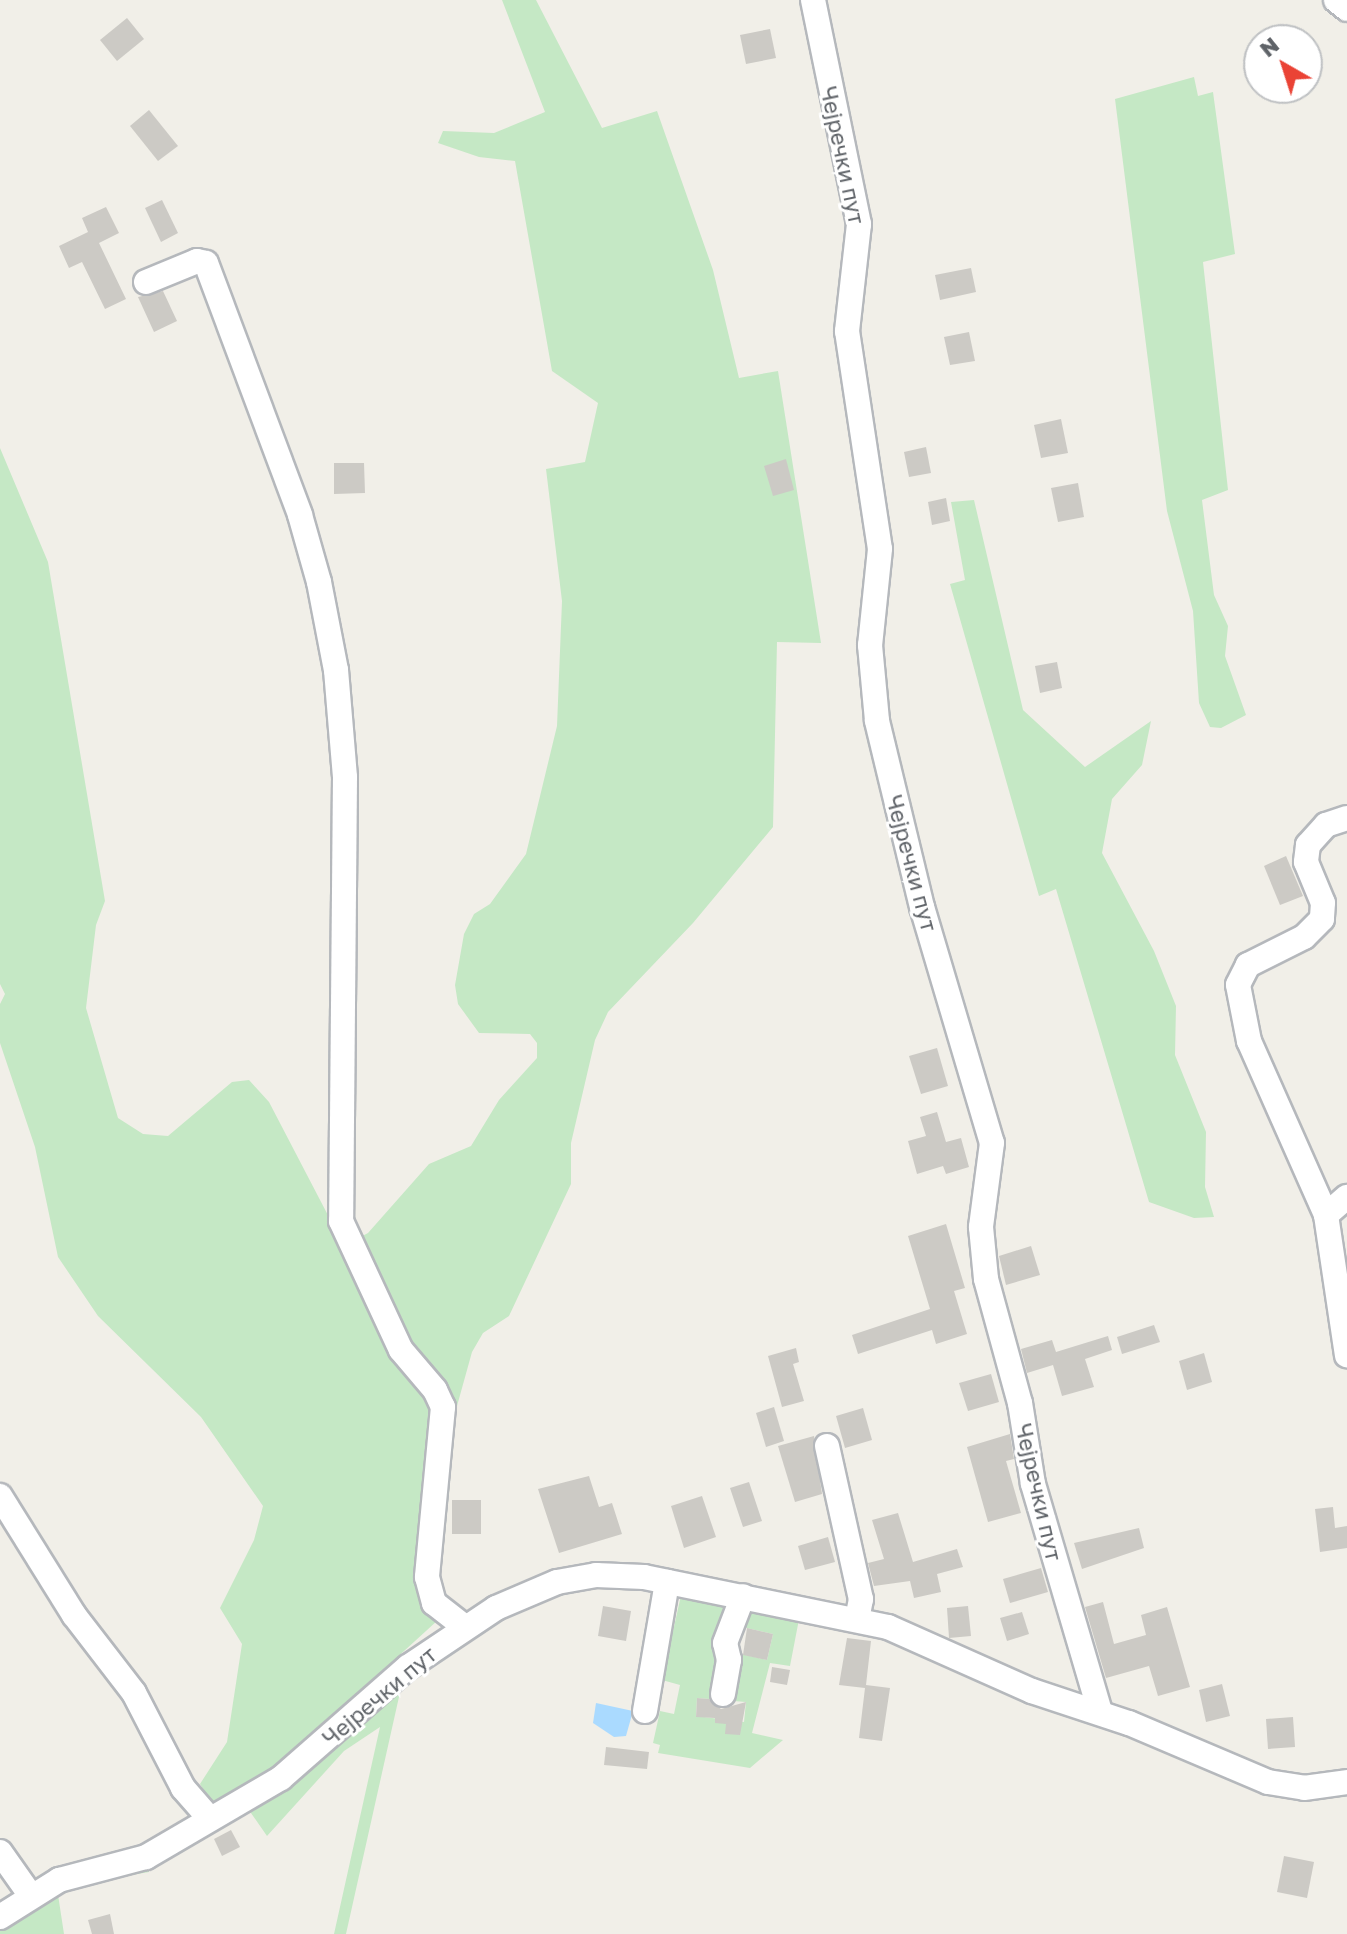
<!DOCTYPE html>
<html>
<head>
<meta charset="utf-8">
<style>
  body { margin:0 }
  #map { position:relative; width:1347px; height:1934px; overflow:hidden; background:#f1efe8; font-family:"Golos Text",sans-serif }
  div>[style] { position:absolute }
  .green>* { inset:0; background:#c5e8c5 }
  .water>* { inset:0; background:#aadaff }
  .building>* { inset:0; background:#cccac5 }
  .roads { filter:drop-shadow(2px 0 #b5b8bc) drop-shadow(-2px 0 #b5b8bc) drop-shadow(0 2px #b5b8bc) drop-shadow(0 -2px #b5b8bc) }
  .minor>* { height:24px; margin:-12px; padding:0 12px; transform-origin:12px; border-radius:12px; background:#fff }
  span { translate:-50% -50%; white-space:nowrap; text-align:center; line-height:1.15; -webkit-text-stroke:6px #fff; paint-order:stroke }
  .street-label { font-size:22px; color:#5f6368 }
  .north { position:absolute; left:1243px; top:24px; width:80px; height:80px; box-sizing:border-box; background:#fff; border:2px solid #bfc1c3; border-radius:50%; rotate:321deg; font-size:22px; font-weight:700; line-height:32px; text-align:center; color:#5f6368 }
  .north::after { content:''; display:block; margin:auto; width:28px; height:36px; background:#ea4335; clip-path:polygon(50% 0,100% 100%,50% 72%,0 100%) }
</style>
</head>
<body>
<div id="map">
  <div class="green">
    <div style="clip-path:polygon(502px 0,536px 0,602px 128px,657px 111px,713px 270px,739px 378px,778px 371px,821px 643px,777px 642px,773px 827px,693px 923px,608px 1012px,595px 1040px,571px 1143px,571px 1184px,509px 1316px,483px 1333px,472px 1352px,447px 1442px,434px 1586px,449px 1610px,278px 1766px,212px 1805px,200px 1784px,227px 1742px,242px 1644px,220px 1608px,254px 1540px,263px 1506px,201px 1417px,98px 1316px,58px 1257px,35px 1147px,0 1043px,0 1004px,5px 994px,0 984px,0 448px,48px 562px,105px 901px,96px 925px,86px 1008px,118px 1118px,143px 1134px,168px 1136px,232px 1082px,249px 1080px,269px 1102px,344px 1246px,368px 1233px,429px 1164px,471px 1146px,499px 1100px,537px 1058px,537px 1043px,530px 1034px,479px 1033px,458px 1004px,455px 985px,464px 934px,474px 914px,490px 904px,526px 854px,557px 726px,562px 601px,546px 469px,585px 462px,598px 403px,552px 371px,515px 161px,479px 157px,438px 143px,443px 131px,494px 133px,545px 112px)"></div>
    <div style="clip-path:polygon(1194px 77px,1198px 96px,1213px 92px,1235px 254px,1203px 262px,1228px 490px,1202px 500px,1214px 595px,1228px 626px,1225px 656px,1246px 715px,1221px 728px,1210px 727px,1199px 703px,1193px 611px,1167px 511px,1115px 99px)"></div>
    <div style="clip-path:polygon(974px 500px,1023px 710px,1085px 767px,1151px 721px,1142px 765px,1112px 799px,1102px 853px,1154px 951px,1176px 1006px,1175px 1055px,1206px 1132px,1205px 1187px,1214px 1217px,1194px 1218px,1149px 1202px,1056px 889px,1039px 896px,950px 584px,965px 580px,951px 502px)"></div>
    <div style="clip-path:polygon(evenodd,682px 1591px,800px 1614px,790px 1666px,770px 1663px,752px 1733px,783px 1740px,750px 1768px,658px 1753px,660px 1745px,653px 1743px,660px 1711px,674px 1714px,680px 1685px,662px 1680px,682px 1591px,738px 1626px,773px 1634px,767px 1660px,732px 1652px,738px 1626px,682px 1591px,697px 1698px,746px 1702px,744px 1722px,696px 1716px,697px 1698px)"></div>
    <div style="clip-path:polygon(405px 1670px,346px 1934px,334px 1934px,380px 1727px,344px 1751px,267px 1836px,242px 1800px)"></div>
    <div style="clip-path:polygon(146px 1856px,149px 1872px,57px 1888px,64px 1934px,0 1934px,0 1914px,35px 1890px)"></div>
  </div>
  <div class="water">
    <div style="clip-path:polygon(596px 1703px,633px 1711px,626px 1736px,614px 1737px,593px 1723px)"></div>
  </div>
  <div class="building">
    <div style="clip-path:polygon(127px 18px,144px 39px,117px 61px,100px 40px)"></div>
    <div style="clip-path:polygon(770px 29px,776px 58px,746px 64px,740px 35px)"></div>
    <div style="clip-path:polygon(149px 110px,178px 146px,158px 161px,130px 126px)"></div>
    <div style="clip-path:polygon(162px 200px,178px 233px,161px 242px,145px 208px)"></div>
    <div style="clip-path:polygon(106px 207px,119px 233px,99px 243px,126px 299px,105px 309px,82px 262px,69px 268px,59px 246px,88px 232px,82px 218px)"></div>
    <div style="clip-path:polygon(971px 268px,976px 292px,940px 300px,935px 275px)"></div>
    <div style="clip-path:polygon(163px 291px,177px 321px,154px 332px,138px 297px)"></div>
    <div style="clip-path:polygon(969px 332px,975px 361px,950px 365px,944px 337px)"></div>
    <div style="clip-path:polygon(1061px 419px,1068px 453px,1041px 458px,1034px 425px)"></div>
    <div style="clip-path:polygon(926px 447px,931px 473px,909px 477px,904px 452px)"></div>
    <div style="clip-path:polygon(786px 459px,794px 490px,773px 496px,764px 466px)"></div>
    <div style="clip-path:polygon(334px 463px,364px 463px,365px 493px,334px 494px)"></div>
    <div style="clip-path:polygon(1078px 483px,1084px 517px,1058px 522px,1051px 488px)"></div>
    <div style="clip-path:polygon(946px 498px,950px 521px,932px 525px,928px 502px)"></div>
    <div style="clip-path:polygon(1057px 662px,1062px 688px,1040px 693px,1035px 666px)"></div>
    <div style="clip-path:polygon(1286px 856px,1303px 896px,1280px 905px,1264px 866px)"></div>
    <div style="clip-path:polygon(937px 1048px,948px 1086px,921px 1094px,909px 1056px)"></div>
    <div style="clip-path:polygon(937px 1112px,946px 1142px,961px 1138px,969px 1167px,946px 1174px,943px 1166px,917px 1174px,908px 1141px,926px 1136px,920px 1117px)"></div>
    <div style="clip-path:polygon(946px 1224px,965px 1288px,954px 1291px,967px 1334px,936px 1344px,932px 1330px,858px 1354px,852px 1335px,930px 1309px,908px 1236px)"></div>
    <div style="clip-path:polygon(1031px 1246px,1040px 1275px,1006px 1285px,999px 1256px)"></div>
    <div style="clip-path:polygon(1154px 1325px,1160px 1342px,1122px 1354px,1117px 1337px)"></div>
    <div style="clip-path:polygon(1108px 1336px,1112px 1350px,1085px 1359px,1094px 1387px,1062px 1396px,1053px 1365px,1027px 1373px,1021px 1349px,1052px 1340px,1056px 1352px)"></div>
    <div style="clip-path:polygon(796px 1348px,799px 1362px,793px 1364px,804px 1401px,782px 1407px,768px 1356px)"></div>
    <div style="clip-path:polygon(1204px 1353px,1212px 1382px,1187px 1390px,1179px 1361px)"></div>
    <div style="clip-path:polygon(991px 1374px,999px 1402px,968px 1411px,959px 1383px)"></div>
    <div style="clip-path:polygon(774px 1407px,784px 1441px,766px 1447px,756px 1413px)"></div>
    <div style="clip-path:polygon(863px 1408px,872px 1440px,845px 1448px,836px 1416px)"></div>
    <div style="clip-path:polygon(1010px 1434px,1014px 1459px,1006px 1461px,1021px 1513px,988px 1522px,967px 1447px)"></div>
    <div style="clip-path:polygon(814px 1436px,822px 1494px,795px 1502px,778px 1446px)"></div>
    <div style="clip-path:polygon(589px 1476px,599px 1507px,612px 1503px,622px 1534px,559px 1553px,538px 1489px)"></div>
    <div style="clip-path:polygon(749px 1482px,762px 1521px,743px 1527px,730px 1488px)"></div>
    <div style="clip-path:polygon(702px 1496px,716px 1537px,684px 1548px,671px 1506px)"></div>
    <div style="clip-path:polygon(452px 1500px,481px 1500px,481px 1534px,452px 1534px)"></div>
    <div style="clip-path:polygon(1333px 1507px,1335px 1528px,1347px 1526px,1347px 1548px,1320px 1552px,1315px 1509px)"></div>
    <div style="clip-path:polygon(898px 1513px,913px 1562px,957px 1549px,963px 1567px,937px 1574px,941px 1592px,914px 1598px,910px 1581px,874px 1586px,868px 1563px,884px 1559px,872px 1520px)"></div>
    <div style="clip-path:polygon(1139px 1528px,1144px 1548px,1082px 1569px,1074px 1543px)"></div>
    <div style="clip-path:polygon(828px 1537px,835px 1562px,805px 1570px,798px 1546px)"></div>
    <div style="clip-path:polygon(1041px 1568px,1048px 1592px,1010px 1603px,1003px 1579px)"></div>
    <div style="clip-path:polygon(1103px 1602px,1114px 1644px,1146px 1635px,1141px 1615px,1167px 1607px,1190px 1687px,1158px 1696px,1149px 1666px,1106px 1678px,1085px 1607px)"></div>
    <div style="clip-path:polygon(603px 1606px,631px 1611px,626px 1641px,598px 1636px)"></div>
    <div style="clip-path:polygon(968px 1606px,971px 1636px,949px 1638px,947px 1608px)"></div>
    <div style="clip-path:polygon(1022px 1612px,1029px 1634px,1007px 1641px,1000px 1618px)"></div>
    <div style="clip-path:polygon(747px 1628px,773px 1634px,767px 1660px,743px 1655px)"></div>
    <div style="clip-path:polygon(847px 1638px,871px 1641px,866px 1685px,890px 1688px,882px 1741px,859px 1738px,865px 1688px,839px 1685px)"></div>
    <div style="clip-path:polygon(772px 1667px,790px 1670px,787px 1685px,770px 1682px)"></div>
    <div style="clip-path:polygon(1222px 1684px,1230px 1716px,1206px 1722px,1199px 1690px)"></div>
    <div style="clip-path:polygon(697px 1698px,709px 1699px,721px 1709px,746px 1702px,740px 1735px,725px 1734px,726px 1724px,715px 1723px,715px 1718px,696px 1717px)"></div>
    <div style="clip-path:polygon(1293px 1717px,1295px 1747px,1268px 1749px,1266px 1719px)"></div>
    <div style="clip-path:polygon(606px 1747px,649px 1752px,647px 1769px,604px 1765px)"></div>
    <div style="clip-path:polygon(231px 1830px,240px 1847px,222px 1856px,214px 1839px)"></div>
    <div style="clip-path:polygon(1284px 1856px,1314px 1862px,1307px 1898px,1277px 1892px)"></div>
    <div style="clip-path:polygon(110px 1914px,114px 1934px,92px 1934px,88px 1920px)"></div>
  </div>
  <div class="roads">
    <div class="minor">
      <div style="left:813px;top:0;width:229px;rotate:78.4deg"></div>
      <div style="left:859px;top:224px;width:108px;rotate:96.4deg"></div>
      <div style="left:847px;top:331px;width:220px;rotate:81.4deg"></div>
      <div style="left:880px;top:549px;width:97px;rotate:95.9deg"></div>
      <div style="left:870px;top:645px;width:76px;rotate:84.7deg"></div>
      <div style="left:877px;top:721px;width:191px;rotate:76.4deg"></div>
      <div style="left:922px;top:907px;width:246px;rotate:73.5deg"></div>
      <div style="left:992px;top:1143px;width:85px;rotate:97.5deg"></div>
      <div style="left:981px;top:1227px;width:52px;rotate:84.5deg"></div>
      <div style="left:986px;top:1279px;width:129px;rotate:74.7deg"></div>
      <div style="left:1020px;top:1403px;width:82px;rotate:80.9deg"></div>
      <div style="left:1033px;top:1484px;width:238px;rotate:73.6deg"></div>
      <div style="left:1336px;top:0;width:14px;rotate:39deg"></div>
      <div style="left:146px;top:282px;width:55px;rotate:-22.4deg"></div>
      <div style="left:197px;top:261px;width:9px;rotate:13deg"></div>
      <div style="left:206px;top:263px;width:269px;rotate:69.5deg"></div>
      <div style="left:300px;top:515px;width:70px;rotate:74.2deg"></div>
      <div style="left:319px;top:582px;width:90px;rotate:79.1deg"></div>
      <div style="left:336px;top:670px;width:107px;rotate:85.2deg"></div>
      <div style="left:345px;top:777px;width:444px;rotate:90.5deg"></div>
      <div style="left:341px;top:1221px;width:142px;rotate:65.1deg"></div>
      <div style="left:401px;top:1350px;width:52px;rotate:49.6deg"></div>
      <div style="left:435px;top:1390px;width:19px;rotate:65deg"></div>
      <div style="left:443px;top:1407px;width:171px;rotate:95.4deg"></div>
      <div style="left:427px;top:1577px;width:27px;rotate:75deg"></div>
      <div style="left:434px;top:1603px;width:39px;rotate:38deg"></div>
      <div style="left:1347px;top:818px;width:22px;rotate:162deg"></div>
      <div style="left:1326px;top:825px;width:27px;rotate:132deg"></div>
      <div style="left:1308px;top:845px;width:17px;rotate:97deg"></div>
      <div style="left:1306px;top:862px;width:44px;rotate:67.5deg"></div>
      <div style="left:1323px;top:903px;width:16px;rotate:94deg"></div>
      <div style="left:1322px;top:919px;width:25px;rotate:135deg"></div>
      <div style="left:1304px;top:937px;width:63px;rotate:153.4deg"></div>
      <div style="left:1248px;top:965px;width:22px;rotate:117deg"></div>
      <div style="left:1238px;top:985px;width:57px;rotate:78.9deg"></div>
      <div style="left:1249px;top:1041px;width:190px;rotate:66.1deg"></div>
      <div style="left:1326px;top:1215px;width:142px;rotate:81.5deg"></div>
      <div style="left:1326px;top:1215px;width:28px;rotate:-41deg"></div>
      <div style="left:827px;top:1446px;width:157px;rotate:77.5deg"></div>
      <div style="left:861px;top:1599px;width:21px;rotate:101deg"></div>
      <div style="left:0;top:1496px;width:140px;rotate:58.1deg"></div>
      <div style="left:74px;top:1615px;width:98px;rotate:52.4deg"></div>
      <div style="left:134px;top:1693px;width:107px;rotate:62.7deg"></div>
      <div style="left:183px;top:1788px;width:41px;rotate:48.9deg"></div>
      <div style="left:723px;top:1694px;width:35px;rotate:-80deg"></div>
      <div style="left:729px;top:1660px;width:17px;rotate:-103deg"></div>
      <div style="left:725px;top:1643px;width:50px;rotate:-69deg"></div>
      <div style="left:645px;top:1711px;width:131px;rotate:-80.3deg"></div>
      <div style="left:0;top:1852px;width:54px;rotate:54.8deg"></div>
      <div style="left:0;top:1917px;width:70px;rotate:-32.1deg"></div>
      <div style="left:59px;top:1880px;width:90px;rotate:-14.8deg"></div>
      <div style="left:146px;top:1857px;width:156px;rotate:-30.3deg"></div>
      <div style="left:281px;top:1778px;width:169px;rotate:-41.2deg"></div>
      <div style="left:408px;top:1667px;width:106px;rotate:-33.8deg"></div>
      <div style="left:496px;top:1608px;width:66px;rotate:-23.1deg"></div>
      <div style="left:557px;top:1582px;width:40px;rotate:-10deg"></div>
      <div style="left:596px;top:1575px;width:48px;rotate:2.4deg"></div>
      <div style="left:644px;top:1577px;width:249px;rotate:11.6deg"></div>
      <div style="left:888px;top:1627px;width:158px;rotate:24deg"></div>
      <div style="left:1032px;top:1691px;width:102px;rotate:18.3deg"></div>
      <div style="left:1129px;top:1723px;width:151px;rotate:23deg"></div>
      <div style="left:1268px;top:1782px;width:36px;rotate:9deg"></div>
      <div style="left:1304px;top:1788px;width:43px;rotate:-7.9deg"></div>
    </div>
  </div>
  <div class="street-label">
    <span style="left:843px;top:155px;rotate:78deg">Чејречки пут</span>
    <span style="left:912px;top:863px;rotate:75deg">Чејречки пут</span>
    <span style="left:1039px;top:1492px;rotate:77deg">Чејречки пут</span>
    <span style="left:379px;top:1696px;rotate:-40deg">Чејречки пут</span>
  </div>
  <div class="north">N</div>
</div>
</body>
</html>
